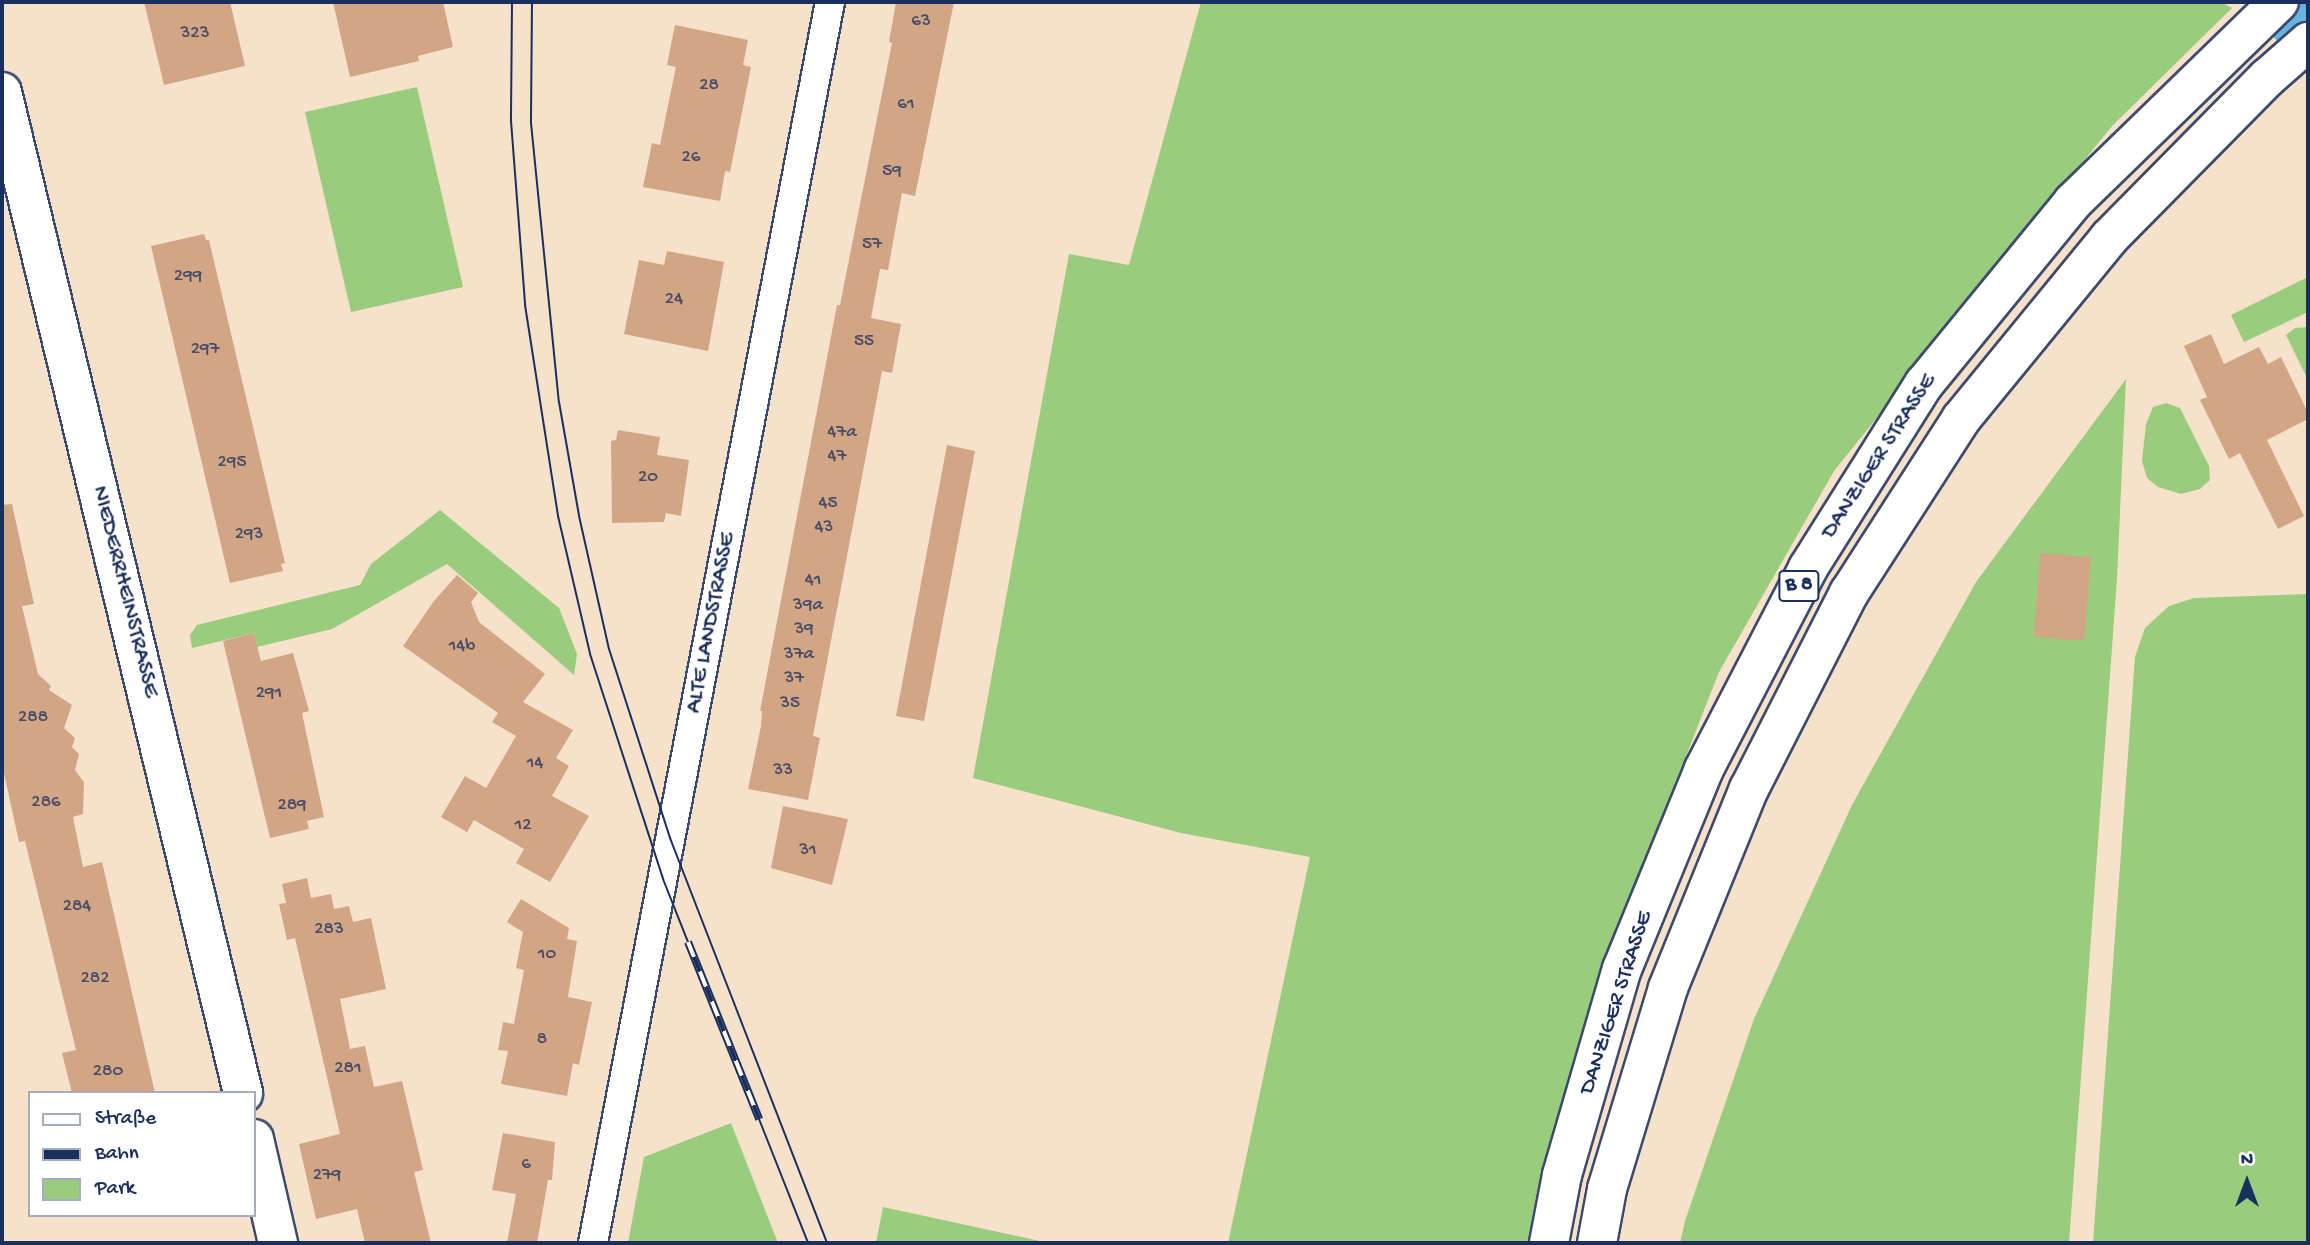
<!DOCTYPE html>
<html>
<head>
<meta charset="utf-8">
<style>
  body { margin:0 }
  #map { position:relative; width:2310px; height:1245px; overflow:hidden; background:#f6e1ca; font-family:"Gochi Hand",sans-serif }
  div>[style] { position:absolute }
  .green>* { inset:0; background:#99cc7c }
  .river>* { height:56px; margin:-28px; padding:0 28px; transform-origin:28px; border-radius:28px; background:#66b3e0 }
  .building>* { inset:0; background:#d2a684 }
  .roads { filter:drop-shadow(2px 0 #3c4a6e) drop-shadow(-2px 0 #3c4a6e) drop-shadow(0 2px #3c4a6e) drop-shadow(0 -2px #3c4a6e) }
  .minor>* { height:28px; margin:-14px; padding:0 14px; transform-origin:14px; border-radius:14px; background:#fff }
  .secondary>* { height:38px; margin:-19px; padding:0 19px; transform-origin:19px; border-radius:19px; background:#fff }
  .trunk>* { height:38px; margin:-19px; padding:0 19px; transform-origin:19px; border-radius:19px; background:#fff }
  .tram>* { height:2px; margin:-1px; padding:0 1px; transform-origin:1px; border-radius:1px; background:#1b2f5e }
  .rail>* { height:8px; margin-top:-4px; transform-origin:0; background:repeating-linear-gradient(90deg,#fff 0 16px,#1b2f5e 0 32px); box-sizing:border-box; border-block:2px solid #1b2f5e }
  span { translate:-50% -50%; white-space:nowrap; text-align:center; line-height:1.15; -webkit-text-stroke:5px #fff; paint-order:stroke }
  .number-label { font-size:19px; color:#494d68 }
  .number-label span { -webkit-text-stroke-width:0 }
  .shield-label span { padding:2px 5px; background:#fff; border:2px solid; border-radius:5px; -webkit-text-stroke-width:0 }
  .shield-label { font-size:21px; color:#1b2f5e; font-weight:700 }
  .street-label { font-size:23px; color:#1b2f5e }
  .frame { position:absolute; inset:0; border:4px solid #1b2f5e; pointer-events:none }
  .legend { position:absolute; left:28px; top:1091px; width:228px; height:126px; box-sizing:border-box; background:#fff; border:2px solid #a4acbf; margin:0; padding:9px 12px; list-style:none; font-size:21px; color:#1b2f5e }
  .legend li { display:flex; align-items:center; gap:14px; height:35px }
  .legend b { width:35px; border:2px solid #a4acbf }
  .north { position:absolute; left:2212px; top:1147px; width:70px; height:70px; -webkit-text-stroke:5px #fff; paint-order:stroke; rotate:0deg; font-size:19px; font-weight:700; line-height:28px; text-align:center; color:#1b2f5e }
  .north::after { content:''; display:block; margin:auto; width:24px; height:32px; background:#1b2f5e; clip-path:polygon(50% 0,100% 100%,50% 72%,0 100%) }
</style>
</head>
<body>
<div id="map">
  <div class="green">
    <div style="clip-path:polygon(1201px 2px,2221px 2px,2232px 8px,2112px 126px,1834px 471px,1719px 672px,1627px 907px,1542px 1175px,1528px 1243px,1228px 1243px,1310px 857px,1181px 833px,973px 778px,1069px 254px,1129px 265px)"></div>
    <div style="clip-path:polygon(417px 87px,463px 287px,351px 312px,305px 112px)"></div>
    <div style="clip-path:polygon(2308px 277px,2308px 312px,2244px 342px,2231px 315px)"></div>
    <div style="clip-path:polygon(2308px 327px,2308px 380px,2286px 335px,2295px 328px)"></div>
    <div style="clip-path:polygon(2126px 379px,2117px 578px,2069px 1243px,1680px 1243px,1685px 1221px,1754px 1019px,1852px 805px,1976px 582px)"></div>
    <div style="clip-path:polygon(2166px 403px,2180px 408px,2209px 466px,2210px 480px,2200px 489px,2181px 494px,2158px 487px,2147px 478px,2142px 461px,2146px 424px,2153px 407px)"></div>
    <div style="clip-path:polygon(440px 510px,559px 608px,577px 654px,574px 675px,447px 564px,332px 629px,257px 647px,254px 633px,192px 648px,190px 635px,197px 625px,360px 585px,371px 564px)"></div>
    <div style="clip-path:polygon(2308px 594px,2308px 1243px,2093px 1243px,2135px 657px,2145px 628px,2169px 606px,2194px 598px)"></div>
    <div style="clip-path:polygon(731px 1123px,778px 1243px,628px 1243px,644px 1157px)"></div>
    <div style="clip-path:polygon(883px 1207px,1049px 1243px,876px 1243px)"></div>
  </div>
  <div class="river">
    <div style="left:2283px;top:2px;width:42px;rotate:53.7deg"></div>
  </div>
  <div class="building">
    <div style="clip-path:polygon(144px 2px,230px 2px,245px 66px,164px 85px)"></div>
    <div style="clip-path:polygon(333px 2px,443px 2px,453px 47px,418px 56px,419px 61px,350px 77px)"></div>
    <div style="clip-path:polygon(896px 2px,954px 2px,915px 196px,902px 193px,888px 270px,880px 269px,871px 318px,901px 324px,892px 373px,882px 371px,813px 736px,820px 738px,808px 800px,748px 789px,761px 726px,762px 711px,760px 711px,837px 305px,840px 305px,892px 43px,889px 42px)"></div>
    <div style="clip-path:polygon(675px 25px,748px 40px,743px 65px,751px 67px,730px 172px,725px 171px,720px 201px,643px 187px,652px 143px,660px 145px,668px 105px,676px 67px,667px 65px)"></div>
    <div style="clip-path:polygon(204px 234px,206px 240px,209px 240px,285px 563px,281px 564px,283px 571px,230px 583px,151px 246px)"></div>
    <div style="clip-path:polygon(667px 251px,724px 262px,708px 351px,624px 334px,639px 260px,664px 265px)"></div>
    <div style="clip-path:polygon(2211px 334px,2224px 364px,2259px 347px,2268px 364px,2281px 357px,2308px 413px,2308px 419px,2267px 440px,2304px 516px,2278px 529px,2240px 453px,2229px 459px,2200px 400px,2207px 397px,2184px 346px)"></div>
    <div style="clip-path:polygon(618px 430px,660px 437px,657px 455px,689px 460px,681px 516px,666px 513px,664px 522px,612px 523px,611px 441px,616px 440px)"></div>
    <div style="clip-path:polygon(947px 445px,975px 451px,924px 721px,896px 716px)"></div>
    <div style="clip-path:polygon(12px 504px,34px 604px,22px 606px,38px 674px,51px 686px,49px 690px,72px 705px,64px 728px,75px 738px,72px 747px,79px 754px,75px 770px,84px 782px,83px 814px,73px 817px,83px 867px,102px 862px,155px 1093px,72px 1093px,62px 1053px,76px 1050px,25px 841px,19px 842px,2px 764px,2px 505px)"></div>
    <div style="clip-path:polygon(2040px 553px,2091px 557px,2084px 641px,2034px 637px)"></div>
    <div style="clip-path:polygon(457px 575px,478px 593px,471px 602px,479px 622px,545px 674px,523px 702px,573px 730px,556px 758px,569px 766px,552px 796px,589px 816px,550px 882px,516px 863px,524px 849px,474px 820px,467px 832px,441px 817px,465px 776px,486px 788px,516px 736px,492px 722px,498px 713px,403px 646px,434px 601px)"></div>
    <div style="clip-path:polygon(254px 633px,261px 661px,293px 653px,309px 711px,302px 713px,324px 817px,307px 821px,309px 829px,270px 838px,223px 641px)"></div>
    <div style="clip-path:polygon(783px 806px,848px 819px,832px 885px,771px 868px)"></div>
    <div style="clip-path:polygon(307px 878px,311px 898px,331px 894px,334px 909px,349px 906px,353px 922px,371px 918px,386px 989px,340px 999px,350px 1049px,365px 1046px,374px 1087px,402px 1081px,423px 1170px,414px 1172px,431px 1243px,365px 1243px,357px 1209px,316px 1219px,299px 1144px,340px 1134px,295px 938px,287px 940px,279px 904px,286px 903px,282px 884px)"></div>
    <div style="clip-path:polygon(521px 899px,569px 928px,567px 939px,577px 941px,568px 997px,592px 1002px,579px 1065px,573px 1063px,567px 1096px,501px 1084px,508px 1051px,498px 1050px,503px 1022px,514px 1024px,524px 970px,516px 968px,523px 932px,507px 922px)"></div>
    <div style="clip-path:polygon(503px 1133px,555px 1142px,552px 1180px,548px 1180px,537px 1243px,507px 1243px,516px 1194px,492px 1190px)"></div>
  </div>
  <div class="roads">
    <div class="minor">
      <div style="left:593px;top:1243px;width:1263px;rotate:-79.19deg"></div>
    </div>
    <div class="secondary">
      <div style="left:2px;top:92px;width:1030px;rotate:76.46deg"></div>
      <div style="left:254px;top:1139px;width:107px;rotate:77deg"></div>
    </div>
    <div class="trunk">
      <div style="left:1549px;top:1243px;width:69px;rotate:-79.2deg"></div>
      <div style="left:1562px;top:1175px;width:215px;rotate:-73.8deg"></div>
      <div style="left:1622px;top:969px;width:216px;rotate:-67.7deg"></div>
      <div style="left:1704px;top:769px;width:226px;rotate:-62.6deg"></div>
      <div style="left:1808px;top:568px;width:218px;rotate:-57.8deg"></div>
      <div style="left:1924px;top:384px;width:235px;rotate:-50.7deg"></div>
      <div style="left:2073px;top:202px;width:287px;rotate:-44.2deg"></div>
      <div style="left:1597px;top:1243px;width:55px;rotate:-79.5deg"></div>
      <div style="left:1607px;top:1189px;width:210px;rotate:-73.1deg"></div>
      <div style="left:1668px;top:988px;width:215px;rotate:-67.9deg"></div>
      <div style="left:1749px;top:789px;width:220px;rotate:-63deg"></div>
      <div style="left:1849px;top:593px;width:207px;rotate:-57.2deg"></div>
      <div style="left:1961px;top:419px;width:234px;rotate:-50.7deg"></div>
      <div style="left:2109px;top:238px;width:225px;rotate:-45.4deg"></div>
      <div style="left:2267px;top:78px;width:55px;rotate:-41.3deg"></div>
    </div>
  </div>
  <div class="tram">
    <div style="left:512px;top:2px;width:119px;rotate:90.5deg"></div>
    <div style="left:511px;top:121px;width:185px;rotate:85.6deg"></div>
    <div style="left:525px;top:305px;width:214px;rotate:81.1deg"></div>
    <div style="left:558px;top:516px;width:142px;rotate:76.9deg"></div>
    <div style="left:590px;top:654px;width:237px;rotate:72deg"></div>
    <div style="left:663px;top:879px;width:68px;rotate:68.4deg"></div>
    <div style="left:532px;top:2px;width:121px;rotate:90.5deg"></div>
    <div style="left:531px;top:123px;width:280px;rotate:84.3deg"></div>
    <div style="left:559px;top:402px;width:116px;rotate:80deg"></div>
    <div style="left:579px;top:516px;width:136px;rotate:77.3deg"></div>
    <div style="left:609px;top:649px;width:199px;rotate:72.1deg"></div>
    <div style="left:670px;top:838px;width:434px;rotate:68.8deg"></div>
    <div style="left:759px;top:1119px;width:133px;rotate:68.4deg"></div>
  </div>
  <div class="rail">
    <div style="left:688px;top:942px;width:191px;rotate:68.1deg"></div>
  </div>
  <div class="number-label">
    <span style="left:921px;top:22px">63</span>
    <span style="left:195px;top:34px">323</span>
    <span style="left:709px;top:86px">28</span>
    <span style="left:906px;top:105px">61</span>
    <span style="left:691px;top:158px">26</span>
    <span style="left:892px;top:172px">59</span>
    <span style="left:872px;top:245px">57</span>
    <span style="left:188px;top:277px">299</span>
    <span style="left:674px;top:300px">24</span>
    <span style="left:864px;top:342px">55</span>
    <span style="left:205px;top:350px">297</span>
    <span style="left:842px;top:433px">47a</span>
    <span style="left:837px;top:457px">47</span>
    <span style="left:232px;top:463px">295</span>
    <span style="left:648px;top:478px">20</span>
    <span style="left:828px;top:504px">45</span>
    <span style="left:824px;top:528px">43</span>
    <span style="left:249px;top:535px">293</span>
    <span style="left:813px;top:581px">41</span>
    <span style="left:808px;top:606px">39a</span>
    <span style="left:804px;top:630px">39</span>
    <span style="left:462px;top:647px">14b</span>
    <span style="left:799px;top:655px">37a</span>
    <span style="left:794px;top:679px">37</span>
    <span style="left:269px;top:694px">291</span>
    <span style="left:790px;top:704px">35</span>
    <span style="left:33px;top:718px">288</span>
    <span style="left:535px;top:764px">14</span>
    <span style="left:783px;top:771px">33</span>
    <span style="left:46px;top:803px">286</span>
    <span style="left:292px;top:806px">289</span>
    <span style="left:523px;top:826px">12</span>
    <span style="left:808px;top:851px">31</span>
    <span style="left:77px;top:907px">284</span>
    <span style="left:329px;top:930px">283</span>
    <span style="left:547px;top:955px">10</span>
    <span style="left:95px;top:979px">282</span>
    <span style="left:542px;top:1040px">8</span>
    <span style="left:348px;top:1069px">281</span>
    <span style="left:108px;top:1072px">280</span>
    <span style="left:526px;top:1165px">6</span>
    <span style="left:327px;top:1176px">279</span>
  </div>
  <div class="shield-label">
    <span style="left:1799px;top:586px">B 8</span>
  </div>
  <div class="street-label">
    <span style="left:1880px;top:457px;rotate:-57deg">DANZIGER STRASSE</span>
    <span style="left:124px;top:592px;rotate:76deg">NIEDERRHEINSTRASSE</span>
    <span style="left:712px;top:623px;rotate:-79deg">ALTE LANDSTRASSE</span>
    <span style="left:1617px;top:1003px;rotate:-72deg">DANZIGER STRASSE</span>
  </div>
  <div class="frame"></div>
  <ul class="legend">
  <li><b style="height:9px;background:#fff"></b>Straße</li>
  <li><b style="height:9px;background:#1b2f5e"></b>Bahn</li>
  <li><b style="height:19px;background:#99cc7c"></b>Park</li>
  </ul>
  <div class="north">N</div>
</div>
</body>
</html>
